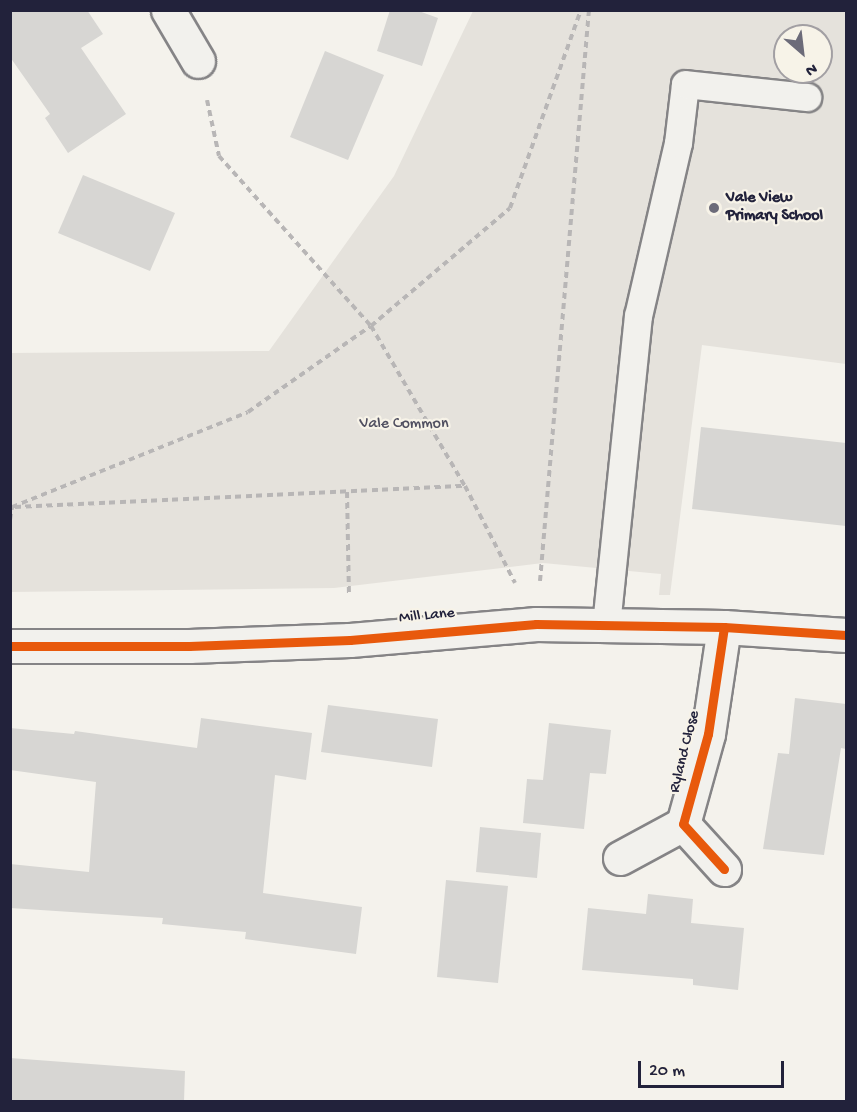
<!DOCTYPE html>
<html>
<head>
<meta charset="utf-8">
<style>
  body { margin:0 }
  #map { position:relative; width:857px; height:1112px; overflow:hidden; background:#f4f2ec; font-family:"Gochi Hand",sans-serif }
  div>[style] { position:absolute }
  .built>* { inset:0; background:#e5e2dc }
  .building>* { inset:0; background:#d7d6d3 }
  .path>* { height:4px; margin-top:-2px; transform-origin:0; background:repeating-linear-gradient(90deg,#b8b6b6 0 6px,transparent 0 10.5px) }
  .roads { filter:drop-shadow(2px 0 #858486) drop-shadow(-2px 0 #858486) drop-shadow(0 2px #858486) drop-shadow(0 -2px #858486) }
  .lane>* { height:27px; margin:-13.5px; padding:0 13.5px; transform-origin:13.5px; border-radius:13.5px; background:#f2f1ed }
  .street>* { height:33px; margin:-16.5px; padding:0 16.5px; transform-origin:16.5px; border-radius:16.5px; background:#f2f1ed }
  .cycleway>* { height:9px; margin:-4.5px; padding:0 4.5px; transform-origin:4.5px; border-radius:4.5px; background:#e8590c }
  .dots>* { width:16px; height:16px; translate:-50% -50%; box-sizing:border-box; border:3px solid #f7f3e8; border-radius:50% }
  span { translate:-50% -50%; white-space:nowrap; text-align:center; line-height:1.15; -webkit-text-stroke:4.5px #f7f3e8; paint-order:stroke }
  .poi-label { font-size:16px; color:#22223b; font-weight:700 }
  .left { translate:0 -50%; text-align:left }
  .park-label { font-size:16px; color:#504f60 }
  .street-label { font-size:16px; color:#22223b }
  .frame { position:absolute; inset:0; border:12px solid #22223b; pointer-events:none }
  .north { position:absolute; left:773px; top:24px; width:60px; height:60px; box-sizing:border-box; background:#f7f3e8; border:2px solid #a29fa3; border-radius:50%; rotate:152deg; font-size:16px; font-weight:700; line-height:24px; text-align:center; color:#22223b }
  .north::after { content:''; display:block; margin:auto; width:21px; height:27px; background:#6c6b79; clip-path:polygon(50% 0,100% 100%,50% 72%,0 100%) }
  .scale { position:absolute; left:638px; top:1061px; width:146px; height:27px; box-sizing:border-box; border:3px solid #22223b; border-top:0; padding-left:8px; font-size:18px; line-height:21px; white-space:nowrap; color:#22223b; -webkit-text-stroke:4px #f7f3e8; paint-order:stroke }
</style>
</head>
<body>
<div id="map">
  <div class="built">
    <div style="clip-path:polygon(evenodd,473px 11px,846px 11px,846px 364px,702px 345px,670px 595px,659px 595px,661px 574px,543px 563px,334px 588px,11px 592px,10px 353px,269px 351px,394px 176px,473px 11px,785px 36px,821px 36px,821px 72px,785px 72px,785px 36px)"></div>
  </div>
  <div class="building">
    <div style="clip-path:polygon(10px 10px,87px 10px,103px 34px,81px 48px,126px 114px,68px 153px,45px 118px,50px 114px,10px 57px)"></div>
    <div style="clip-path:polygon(390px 10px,416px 10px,438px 18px,422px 66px,377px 51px)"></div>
    <div style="clip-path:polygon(325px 51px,384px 75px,348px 160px,290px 137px)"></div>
    <div style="clip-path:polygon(83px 175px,175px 213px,150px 271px,58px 233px)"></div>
    <div style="clip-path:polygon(701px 427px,846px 443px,846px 526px,692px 509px)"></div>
    <div style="clip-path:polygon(795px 698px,846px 704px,846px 749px,841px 748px,824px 855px,763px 849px,778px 753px,789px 754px)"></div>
    <div style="clip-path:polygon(328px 705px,438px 719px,432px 767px,321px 752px)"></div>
    <div style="clip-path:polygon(201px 718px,312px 733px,306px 780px,275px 775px,263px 893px,362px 907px,356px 954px,245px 939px,246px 932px,162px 924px,163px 918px,10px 908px,10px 864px,89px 872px,96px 782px,10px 770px,10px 728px,74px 734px,75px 731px,197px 748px)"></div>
    <div style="clip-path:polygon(549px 723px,611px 730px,606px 774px,590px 773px,584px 829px,523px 823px,527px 779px,543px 780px)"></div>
    <div style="clip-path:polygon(480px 827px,541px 833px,537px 878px,476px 872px)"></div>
    <div style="clip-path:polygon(446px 880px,508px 886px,498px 983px,437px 977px)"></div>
    <div style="clip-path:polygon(648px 894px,693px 899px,691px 923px,744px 928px,738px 990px,693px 985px,693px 979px,582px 970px,588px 908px,646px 914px)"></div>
    <div style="clip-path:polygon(10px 1058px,185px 1071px,184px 1101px,10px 1101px)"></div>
  </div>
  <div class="path">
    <div style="left:207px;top:100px;width:57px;rotate:77.9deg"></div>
    <div style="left:219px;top:156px;width:228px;rotate:48.2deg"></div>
    <div style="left:371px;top:326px;width:186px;rotate:59.6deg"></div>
    <div style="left:347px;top:492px;width:105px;rotate:88.9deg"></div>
    <div style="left:15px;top:507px;width:450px;rotate:-2.7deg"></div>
    <div style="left:465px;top:486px;width:109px;rotate:62.7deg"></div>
    <div style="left:10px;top:520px;width:13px;rotate:-81deg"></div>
    <div style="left:12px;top:507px;width:254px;rotate:-21.9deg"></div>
    <div style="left:248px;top:412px;width:150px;rotate:-35deg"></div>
    <div style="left:371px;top:326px;width:182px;rotate:-40.3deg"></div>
    <div style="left:510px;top:208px;width:210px;rotate:-70.3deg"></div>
    <div style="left:540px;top:581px;width:573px;rotate:-85.1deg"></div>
  </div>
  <div class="roads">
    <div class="lane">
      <div style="left:606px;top:625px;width:311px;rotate:-84.1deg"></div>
      <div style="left:638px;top:316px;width:178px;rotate:-77deg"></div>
      <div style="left:678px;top:143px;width:59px;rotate:-83.2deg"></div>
      <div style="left:685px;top:84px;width:123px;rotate:6.1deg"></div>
    </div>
    <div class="street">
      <div style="left:168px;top:10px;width:59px;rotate:59.5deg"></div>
      <div style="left:724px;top:627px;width:108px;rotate:98.5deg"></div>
      <div style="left:708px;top:734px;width:93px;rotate:105.5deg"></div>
      <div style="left:683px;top:824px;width:61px;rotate:47.7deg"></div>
      <div style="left:10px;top:646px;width:179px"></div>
      <div style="left:189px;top:646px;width:161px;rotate:-2.1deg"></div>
      <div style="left:350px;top:640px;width:187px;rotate:-4.9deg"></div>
      <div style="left:536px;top:624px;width:188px;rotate:0.9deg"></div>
      <div style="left:724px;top:627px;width:122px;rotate:3.8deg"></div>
      <div style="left:620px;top:858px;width:72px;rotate:-28.4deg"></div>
    </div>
  </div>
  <div class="cycleway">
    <div style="left:724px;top:627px;width:108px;rotate:98.5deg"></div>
    <div style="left:708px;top:734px;width:93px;rotate:105.5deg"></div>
    <div style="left:683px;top:824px;width:61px;rotate:47.7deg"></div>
    <div style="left:10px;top:646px;width:179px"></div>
    <div style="left:189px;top:646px;width:161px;rotate:-2.1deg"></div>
    <div style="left:350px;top:640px;width:187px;rotate:-4.9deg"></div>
    <div style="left:536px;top:624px;width:188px;rotate:0.9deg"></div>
    <div style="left:724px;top:627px;width:122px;rotate:3.8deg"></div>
  </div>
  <div class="dots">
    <div style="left:714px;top:208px;background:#6c6b79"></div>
  </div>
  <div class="poi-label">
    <span class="left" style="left:726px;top:208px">Vale View<br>Primary School</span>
  </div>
  <div class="park-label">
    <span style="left:404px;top:425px">Vale Common</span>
  </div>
  <div class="street-label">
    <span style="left:427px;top:617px;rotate:-5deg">Mill Lane</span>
    <span style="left:686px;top:752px;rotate:-76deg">Ryland Close</span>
  </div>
  <div class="frame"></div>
  <div class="north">N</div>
  <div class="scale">20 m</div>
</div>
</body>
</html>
